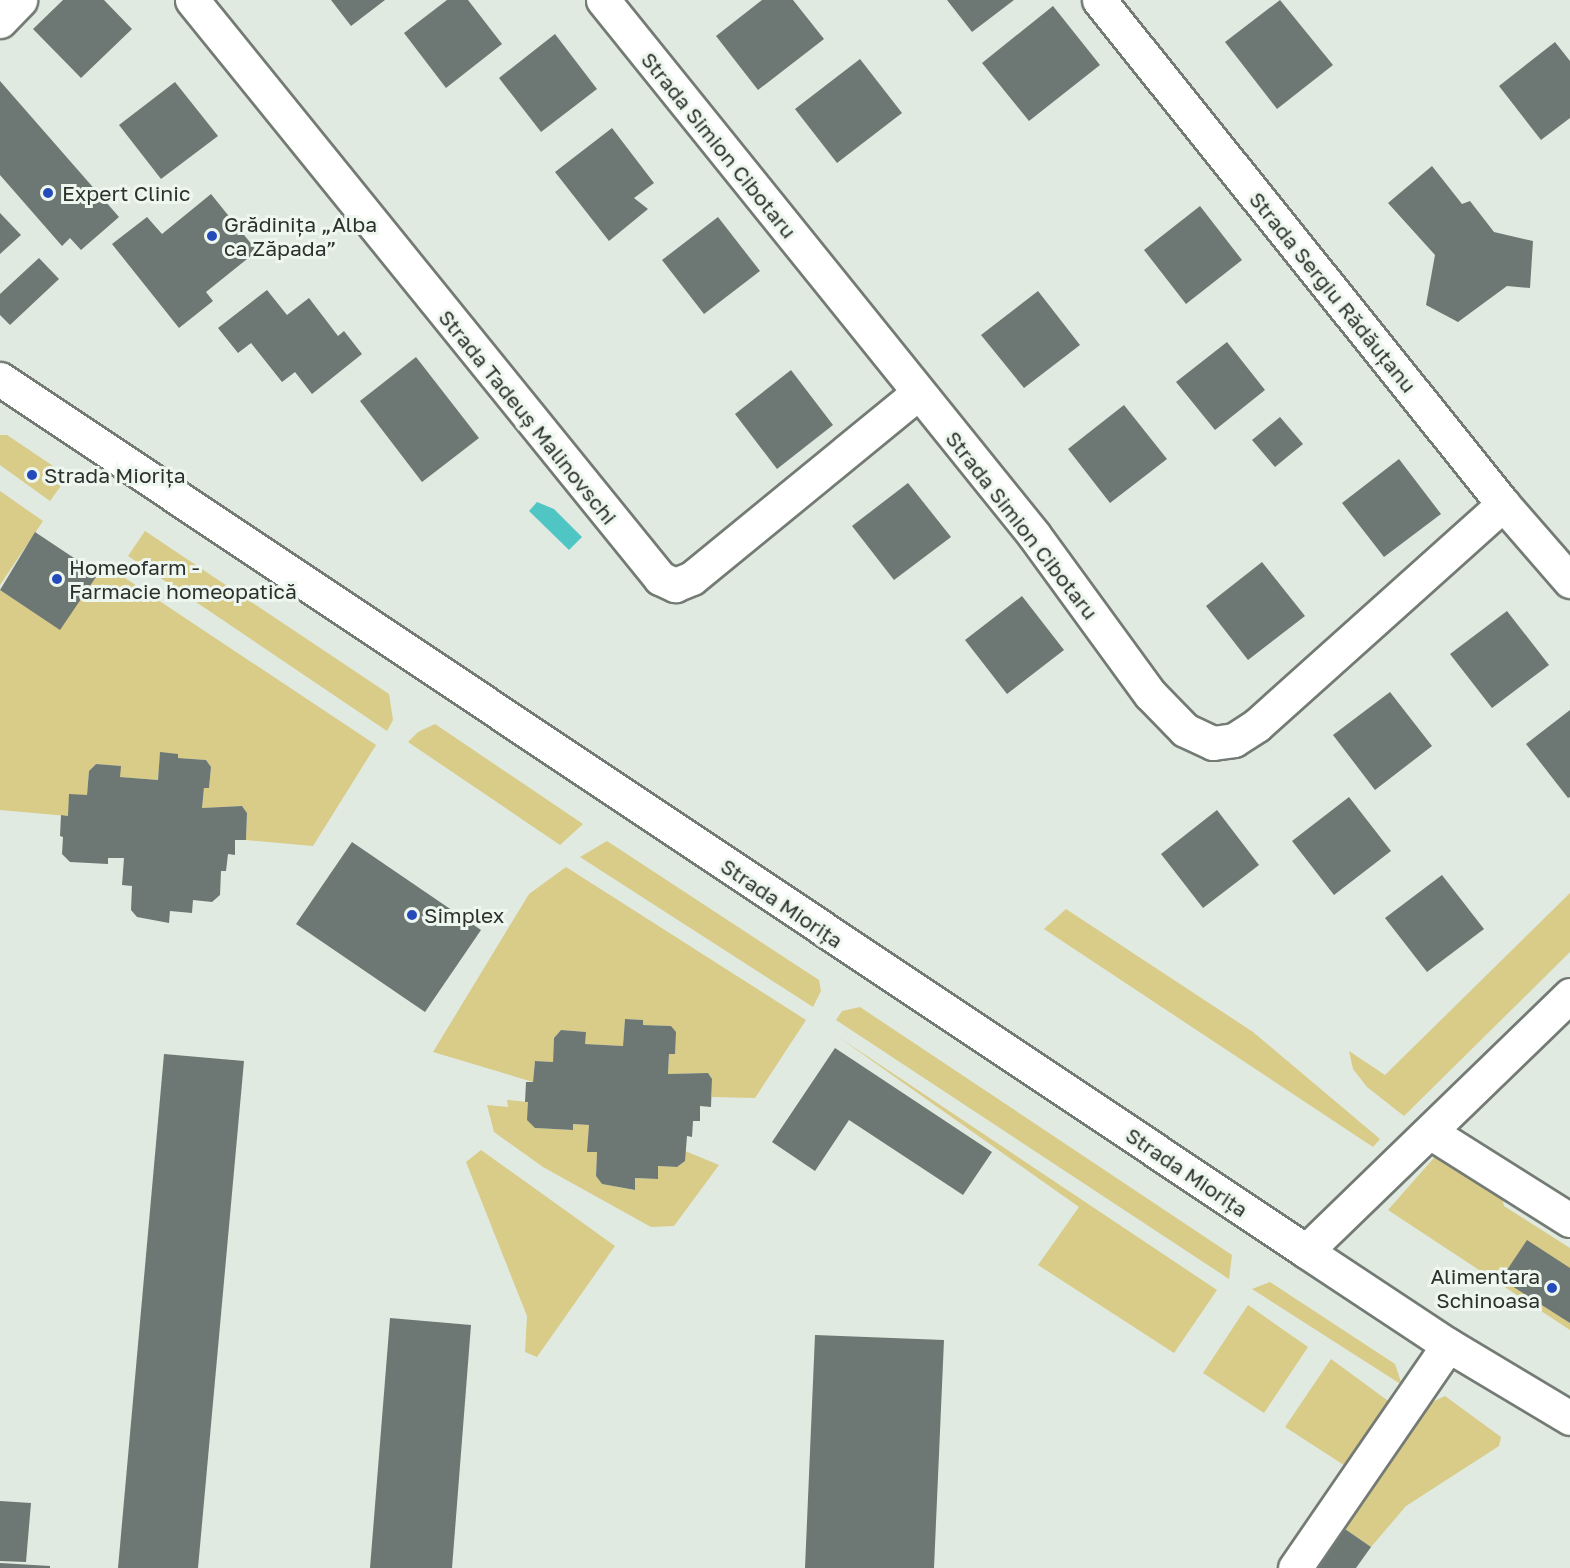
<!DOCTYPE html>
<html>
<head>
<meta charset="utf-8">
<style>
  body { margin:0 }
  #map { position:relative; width:1570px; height:1568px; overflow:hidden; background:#e1eae1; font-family:"Golos Text",sans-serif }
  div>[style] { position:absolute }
  .green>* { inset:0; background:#d9cb88 }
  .water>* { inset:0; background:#50c6c4 }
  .building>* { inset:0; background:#6d7874 }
  .roads { filter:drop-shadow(2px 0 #737b74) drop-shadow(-2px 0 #737b74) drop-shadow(0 2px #737b74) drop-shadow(0 -2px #737b74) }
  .minor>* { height:33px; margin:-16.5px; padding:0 16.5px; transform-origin:16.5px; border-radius:16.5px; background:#fff }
  .major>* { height:33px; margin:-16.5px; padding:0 16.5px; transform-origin:16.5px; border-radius:16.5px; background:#fff }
  .dots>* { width:16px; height:16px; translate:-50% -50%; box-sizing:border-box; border:3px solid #eef7ef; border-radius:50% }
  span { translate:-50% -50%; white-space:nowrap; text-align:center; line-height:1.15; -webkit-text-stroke:6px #eef7ef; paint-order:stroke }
  .street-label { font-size:21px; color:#2d312d }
  .poi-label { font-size:21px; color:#2d312d }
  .left { translate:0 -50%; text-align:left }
  .right { translate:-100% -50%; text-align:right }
</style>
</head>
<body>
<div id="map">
  <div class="green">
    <div style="clip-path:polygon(0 435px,7px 435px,68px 476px,50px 501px,0 465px)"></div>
    <div style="clip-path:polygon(0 491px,43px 521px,0 585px)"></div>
    <div style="clip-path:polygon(145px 531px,389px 694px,393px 720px,387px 731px,128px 556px)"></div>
    <div style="clip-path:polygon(104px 564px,376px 745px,313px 846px,246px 840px,247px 813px,242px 806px,202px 808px,204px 788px,209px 788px,211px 767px,206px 760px,178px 758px,178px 754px,160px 753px,158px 780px,120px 777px,120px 766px,96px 764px,89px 771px,87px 795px,68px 816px,0 810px,0 590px,60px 629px)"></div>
    <div style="clip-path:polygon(435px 724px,583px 824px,560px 845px,408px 742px,418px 732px)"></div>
    <div style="clip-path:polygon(607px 841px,819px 980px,821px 991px,813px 1007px,580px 857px)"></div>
    <div style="clip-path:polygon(566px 867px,806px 1020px,755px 1098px,712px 1097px,712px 1079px,708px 1073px,668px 1074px,669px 1054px,675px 1054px,671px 1026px,643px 1025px,643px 1020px,625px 1019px,623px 1046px,585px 1044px,585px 1032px,561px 1030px,554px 1038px,553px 1062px,535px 1061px,533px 1082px,433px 1052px,529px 894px)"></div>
    <div style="clip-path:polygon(1570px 893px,1570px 952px,1404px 1116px,1367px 1087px,1353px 1069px,1349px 1051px,1385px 1075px)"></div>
    <div style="clip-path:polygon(1066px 909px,1253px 1032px,1380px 1139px,1373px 1147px,1044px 929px)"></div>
    <div style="clip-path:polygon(860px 1007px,1232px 1255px,1229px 1279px,836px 1020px,842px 1011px)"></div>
    <div style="clip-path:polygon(837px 1036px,1217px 1290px,1174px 1353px,1038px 1265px,1079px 1207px)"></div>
    <div style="clip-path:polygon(507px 1100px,528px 1102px,535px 1128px,573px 1130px,573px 1124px,589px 1125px,588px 1152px,597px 1152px,596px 1176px,602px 1184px,634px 1190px,635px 1178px,657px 1179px,658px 1166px,677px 1167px,685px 1161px,685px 1151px,719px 1165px,674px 1226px,651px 1227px,543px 1167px,494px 1132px,487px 1105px,508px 1107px)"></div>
    <div style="clip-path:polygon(481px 1150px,615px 1246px,537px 1357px,525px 1352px,527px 1316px,466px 1162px)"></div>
    <div style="clip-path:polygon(1440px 1151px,1499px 1185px,1504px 1206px,1570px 1248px,1570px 1330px,1388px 1210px)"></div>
    <div style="clip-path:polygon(1270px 1282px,1395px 1364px,1402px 1385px,1252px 1289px)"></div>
    <div style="clip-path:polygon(1248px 1305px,1308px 1347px,1264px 1413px,1203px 1373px)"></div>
    <div style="clip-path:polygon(1331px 1359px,1391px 1403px,1347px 1467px,1285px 1427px)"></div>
    <div style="clip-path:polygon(1445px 1396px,1501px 1437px,1499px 1446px,1406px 1506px,1371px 1547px,1345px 1529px,1430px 1403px)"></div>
  </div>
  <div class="water">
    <div style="clip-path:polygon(537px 502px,554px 509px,582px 537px,569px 550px,529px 511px)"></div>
  </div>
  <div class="building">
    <div style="clip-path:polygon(63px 0,104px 0,132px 29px,81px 78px,33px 29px)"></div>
    <div style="clip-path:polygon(331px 0,385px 0,351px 26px)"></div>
    <div style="clip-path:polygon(447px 0,468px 0,502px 44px,446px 88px,404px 33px)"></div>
    <div style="clip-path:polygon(762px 0,793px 0,824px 39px,758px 90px,716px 36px)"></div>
    <div style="clip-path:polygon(947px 0,1014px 0,972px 32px)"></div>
    <div style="clip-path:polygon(1280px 0,1333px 65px,1277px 109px,1225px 42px)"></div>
    <div style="clip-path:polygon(1053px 6px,1100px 65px,1029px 121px,982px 63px)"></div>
    <div style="clip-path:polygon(555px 34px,597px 89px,541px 132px,499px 78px)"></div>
    <div style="clip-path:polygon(1555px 42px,1570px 61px,1570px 118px,1541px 140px,1499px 86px)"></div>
    <div style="clip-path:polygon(860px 59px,902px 113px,837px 163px,795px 109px)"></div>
    <div style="clip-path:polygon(0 81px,119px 217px,81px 250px,70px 238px,62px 246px,0 175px)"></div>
    <div style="clip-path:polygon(175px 82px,218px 136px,161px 179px,119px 125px)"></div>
    <div style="clip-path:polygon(612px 128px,654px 183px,634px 198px,648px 209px,609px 241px,555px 172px)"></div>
    <div style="clip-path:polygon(1432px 166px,1462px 204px,1470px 201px,1494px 232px,1533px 241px,1530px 288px,1507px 286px,1458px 322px,1426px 305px,1435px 255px,1388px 203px)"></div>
    <div style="clip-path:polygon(211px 194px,257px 251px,206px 292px,213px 301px,179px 328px,112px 244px,147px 217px,162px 234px)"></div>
    <div style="clip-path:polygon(1200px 206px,1242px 260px,1186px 304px,1144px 250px)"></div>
    <div style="clip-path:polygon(0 213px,21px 235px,0 254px)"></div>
    <div style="clip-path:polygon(718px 217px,760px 271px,704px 314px,662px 260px)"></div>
    <div style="clip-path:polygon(39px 258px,59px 279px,10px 325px,0 315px,0 294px)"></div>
    <div style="clip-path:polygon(267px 290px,287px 315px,309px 298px,338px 336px,344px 331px,362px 354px,312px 394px,295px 372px,282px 382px,251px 343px,238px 353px,218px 328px)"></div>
    <div style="clip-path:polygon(1038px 291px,1080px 345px,1024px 388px,981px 335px)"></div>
    <div style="clip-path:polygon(1227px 342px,1265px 390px,1215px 430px,1176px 382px)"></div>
    <div style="clip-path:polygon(416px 357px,479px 438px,422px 482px,360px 401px)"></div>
    <div style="clip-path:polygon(791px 370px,833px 425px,777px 469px,735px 414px)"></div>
    <div style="clip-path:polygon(1124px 405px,1167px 459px,1110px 503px,1068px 449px)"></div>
    <div style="clip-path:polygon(1280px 417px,1303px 444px,1275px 467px,1252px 440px)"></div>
    <div style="clip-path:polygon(1399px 459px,1441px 514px,1384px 557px,1342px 503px)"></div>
    <div style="clip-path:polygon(908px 483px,951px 537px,894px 580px,852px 526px)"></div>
    <div style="clip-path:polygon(35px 532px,98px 574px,60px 630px,0 590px)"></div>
    <div style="clip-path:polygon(1262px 562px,1305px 616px,1248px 660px,1206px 606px)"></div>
    <div style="clip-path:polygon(1022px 596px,1064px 650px,1007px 694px,965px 640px)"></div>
    <div style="clip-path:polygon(1507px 611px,1549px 665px,1492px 708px,1450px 654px)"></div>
    <div style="clip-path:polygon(1390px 692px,1432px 746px,1375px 790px,1333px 735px)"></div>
    <div style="clip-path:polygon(1570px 710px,1570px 797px,1568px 798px,1526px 744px)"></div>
    <div style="clip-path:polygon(160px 752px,178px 754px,178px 758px,206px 760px,211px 767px,209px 788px,204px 788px,202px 808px,242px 806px,247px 813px,246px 840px,235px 840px,235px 855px,228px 854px,226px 871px,221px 871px,220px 895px,212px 902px,193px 900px,192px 913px,170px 911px,169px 923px,137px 917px,131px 910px,132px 886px,122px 885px,124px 858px,108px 858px,108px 864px,70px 862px,62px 854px,63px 837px,60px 836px,61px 815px,68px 816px,69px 794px,87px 795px,89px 771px,96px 764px,121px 766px,120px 777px,158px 780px)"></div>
    <div style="clip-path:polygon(1349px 797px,1391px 851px,1334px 895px,1292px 841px)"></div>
    <div style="clip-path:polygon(1217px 810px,1259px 865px,1203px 908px,1161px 854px)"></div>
    <div style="clip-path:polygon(352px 842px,481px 930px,425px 1012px,296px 924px)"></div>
    <div style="clip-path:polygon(1442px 875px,1484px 929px,1427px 972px,1385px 918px)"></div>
    <div style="clip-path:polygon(625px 1019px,643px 1020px,643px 1025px,671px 1026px,676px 1032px,675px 1054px,669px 1054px,668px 1074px,708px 1073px,712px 1079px,711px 1107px,700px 1106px,700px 1121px,693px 1121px,692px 1137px,687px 1136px,685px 1161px,677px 1167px,658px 1166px,658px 1179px,635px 1178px,635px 1190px,602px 1184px,596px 1176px,597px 1152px,587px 1152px,589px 1125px,573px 1124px,573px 1130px,535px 1128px,527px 1120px,528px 1102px,525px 1102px,526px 1082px,533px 1082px,535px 1061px,553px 1062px,554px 1038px,561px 1030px,586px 1032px,585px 1044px,623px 1046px)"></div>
    <div style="clip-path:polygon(835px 1048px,992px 1152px,963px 1195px,849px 1120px,815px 1171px,772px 1142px)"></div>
    <div style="clip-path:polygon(164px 1054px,244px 1061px,198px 1568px,118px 1568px)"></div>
    <div style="clip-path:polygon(1527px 1240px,1570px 1268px,1570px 1323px,1501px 1279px)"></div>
    <div style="clip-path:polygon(390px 1318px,471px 1325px,452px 1568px,370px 1568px)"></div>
    <div style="clip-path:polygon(815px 1335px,944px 1340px,934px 1568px,805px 1568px)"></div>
    <div style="clip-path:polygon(0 1501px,31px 1503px,26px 1562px,0 1561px)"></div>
    <div style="clip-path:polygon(1345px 1529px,1371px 1547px,1356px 1568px,1317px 1568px)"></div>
    <div style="clip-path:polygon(0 1563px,50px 1566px,50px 1568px,0 1568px)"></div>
  </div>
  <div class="roads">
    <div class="minor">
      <div style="left:192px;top:0;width:744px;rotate:51deg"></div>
      <div style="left:660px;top:578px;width:17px;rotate:25deg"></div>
      <div style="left:675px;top:585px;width:18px;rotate:-22deg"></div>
      <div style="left:692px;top:578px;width:292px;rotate:-39.3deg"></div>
      <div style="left:603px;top:0;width:687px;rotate:51.14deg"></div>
      <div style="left:1034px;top:535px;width:197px;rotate:53.9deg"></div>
      <div style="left:1150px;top:694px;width:50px;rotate:45.8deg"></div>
      <div style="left:1185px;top:730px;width:31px;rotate:25deg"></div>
      <div style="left:1213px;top:743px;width:21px;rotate:-8deg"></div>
      <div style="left:1234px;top:740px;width:27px;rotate:-33deg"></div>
      <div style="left:1257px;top:725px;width:331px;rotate:-41.9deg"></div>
      <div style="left:1099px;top:0;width:646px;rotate:51.28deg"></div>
      <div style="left:1503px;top:504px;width:102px;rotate:49deg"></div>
      <div style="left:0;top:21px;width:29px;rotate:-46deg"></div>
      <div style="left:1430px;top:1132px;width:165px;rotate:32.2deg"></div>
      <div style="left:1306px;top:1251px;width:368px;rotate:-44.1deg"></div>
      <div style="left:1295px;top:1568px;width:270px;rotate:-55.5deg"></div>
    </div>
    <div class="major">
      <div style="left:0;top:379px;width:1570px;rotate:33.73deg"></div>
      <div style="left:1306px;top:1251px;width:170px;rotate:33.5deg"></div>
      <div style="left:1448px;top:1345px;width:142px;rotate:30.9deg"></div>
    </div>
  </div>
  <div class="dots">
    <div style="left:48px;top:193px;background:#254bba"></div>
    <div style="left:212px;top:236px;background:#254bba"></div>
    <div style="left:32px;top:475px;background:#254bba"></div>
    <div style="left:57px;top:579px;background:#254bba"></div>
    <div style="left:412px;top:915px;background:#254bba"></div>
    <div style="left:1552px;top:1288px;background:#254bba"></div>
  </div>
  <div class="street-label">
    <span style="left:719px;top:145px;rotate:51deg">Strada Simion Cibotaru</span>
    <span style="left:1333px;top:292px;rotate:51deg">Strada Sergiu Rădăuțanu</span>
    <span style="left:528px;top:417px;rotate:51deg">Strada Tadeuș Malinovschi</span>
    <span style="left:1022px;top:525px;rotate:52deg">Strada Simion Cibotaru</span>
    <span style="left:782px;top:903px;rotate:34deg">Strada Miorița</span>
    <span style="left:1187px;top:1172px;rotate:34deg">Strada Miorița</span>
  </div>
  <div class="poi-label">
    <span class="left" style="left:62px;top:193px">Expert Clinic</span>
    <span class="left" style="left:224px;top:236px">Grădinița „Alba<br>ca Zăpada”</span>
    <span class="left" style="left:44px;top:475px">Strada Miorița</span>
    <span class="left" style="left:69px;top:579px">Homeofarm -<br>Farmacie homeopatică</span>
    <span class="left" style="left:424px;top:915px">Simplex</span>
    <span class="right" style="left:1540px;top:1288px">Alimentara<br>Schinoasa</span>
  </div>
</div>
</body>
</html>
